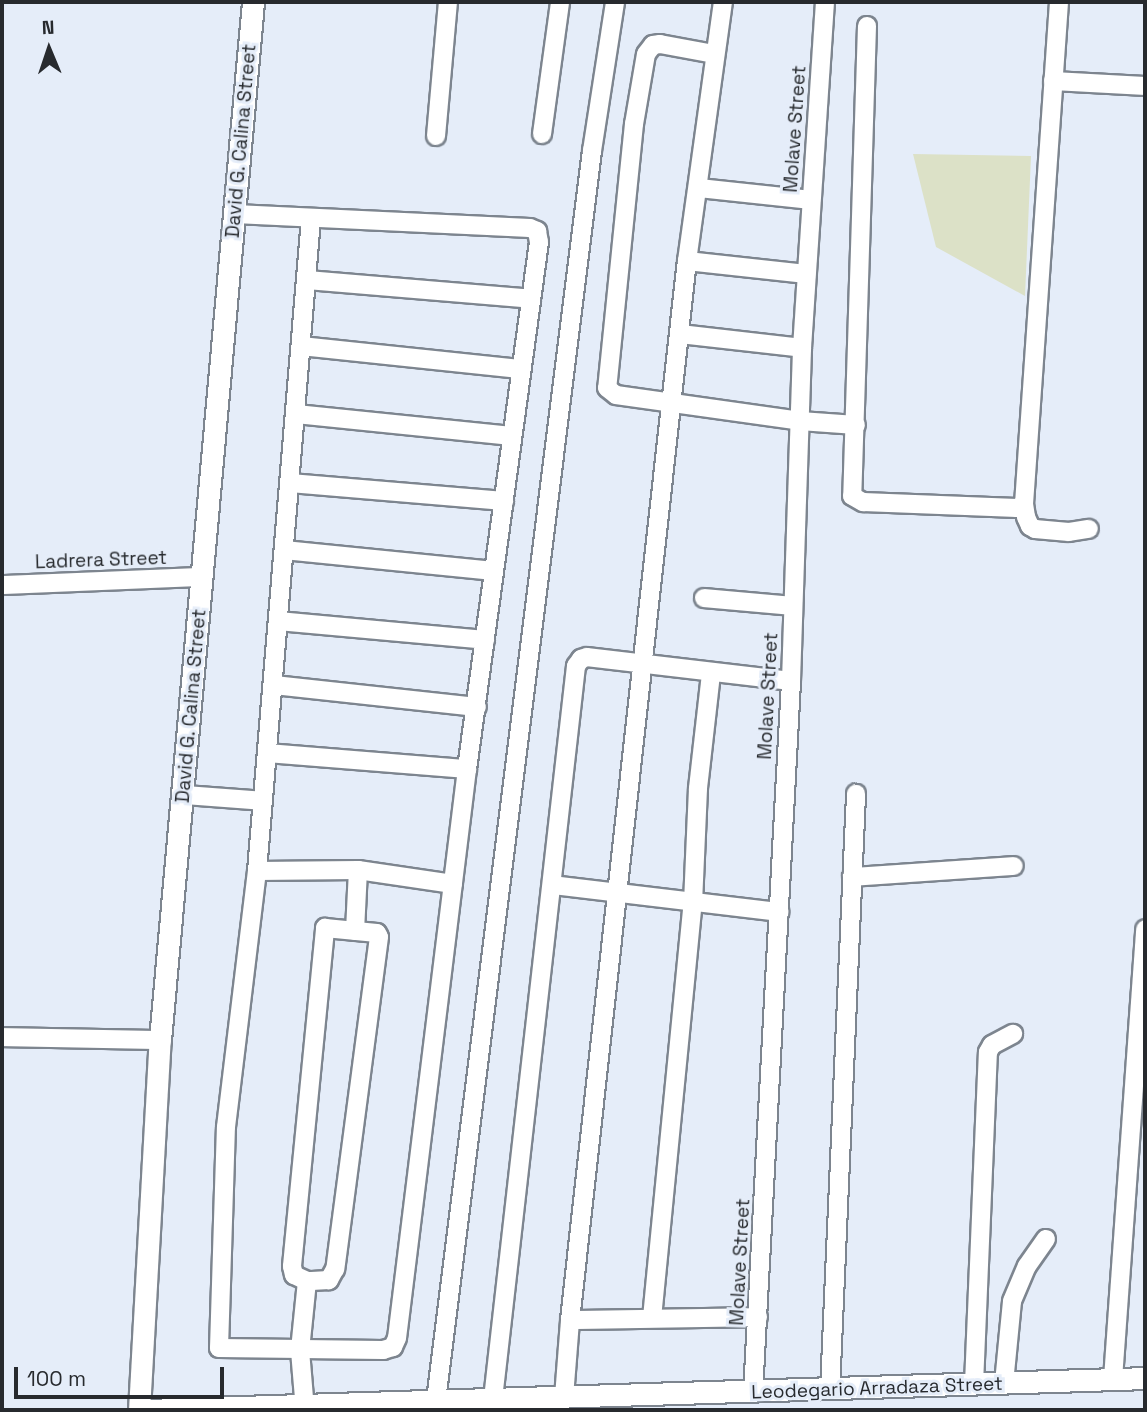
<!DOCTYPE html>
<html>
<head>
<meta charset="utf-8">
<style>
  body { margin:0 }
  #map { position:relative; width:1147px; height:1412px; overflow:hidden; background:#e5edf9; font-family:"Space Grotesk",sans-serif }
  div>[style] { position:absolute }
  .green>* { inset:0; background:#dce1c7 }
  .roads { filter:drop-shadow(2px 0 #7d858f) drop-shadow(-2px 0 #7d858f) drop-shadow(0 2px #7d858f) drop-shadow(0 -2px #7d858f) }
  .minor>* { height:18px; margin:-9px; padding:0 9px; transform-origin:9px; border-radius:9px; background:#fff }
  .tertiary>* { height:21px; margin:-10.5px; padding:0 10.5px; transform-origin:10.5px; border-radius:10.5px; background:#fff }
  span { translate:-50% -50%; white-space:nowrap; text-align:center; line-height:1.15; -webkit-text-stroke:6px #e5edf9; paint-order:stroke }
  .street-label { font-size:19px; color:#272a2e }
  .frame { position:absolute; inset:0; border:4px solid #272a2e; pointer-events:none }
  .north { position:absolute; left:14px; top:14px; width:70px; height:70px; -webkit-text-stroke:5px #e5edf9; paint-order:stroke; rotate:358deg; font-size:19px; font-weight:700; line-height:28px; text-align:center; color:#272a2e }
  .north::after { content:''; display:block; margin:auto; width:24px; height:32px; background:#272a2e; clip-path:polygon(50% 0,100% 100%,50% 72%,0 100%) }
  .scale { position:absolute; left:14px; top:1367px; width:210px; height:32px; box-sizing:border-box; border:4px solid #272a2e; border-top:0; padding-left:9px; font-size:21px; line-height:24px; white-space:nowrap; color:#272a2e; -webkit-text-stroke:5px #e5edf9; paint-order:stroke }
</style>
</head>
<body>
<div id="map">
  <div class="green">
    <div style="clip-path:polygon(913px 154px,1031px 156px,1025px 296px,936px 247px)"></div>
  </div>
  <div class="roads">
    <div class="minor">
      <div style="left:867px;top:26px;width:470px;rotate:91.8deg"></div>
      <div style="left:852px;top:496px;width:13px;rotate:29deg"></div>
      <div style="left:863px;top:502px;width:154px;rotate:2.2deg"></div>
      <div style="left:1017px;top:508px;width:8px;rotate:-30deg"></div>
      <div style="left:1024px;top:504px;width:503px;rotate:-86.01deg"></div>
      <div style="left:714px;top:54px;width:55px;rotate:-169.5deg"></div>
      <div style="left:660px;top:44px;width:7px;rotate:172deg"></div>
      <div style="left:653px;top:45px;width:11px;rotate:128deg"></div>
      <div style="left:646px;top:54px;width:71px;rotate:99.7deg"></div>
      <div style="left:634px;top:124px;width:265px;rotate:95.8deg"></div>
      <div style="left:607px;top:388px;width:11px;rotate:38deg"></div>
      <div style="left:616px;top:395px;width:186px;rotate:8deg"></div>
      <div style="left:800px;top:421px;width:56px;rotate:4.1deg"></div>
      <div style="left:1053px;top:81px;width:92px;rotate:3.1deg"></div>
      <div style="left:542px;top:134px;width:133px;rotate:-82.2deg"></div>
      <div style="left:436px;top:136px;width:135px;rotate:-84.9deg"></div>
      <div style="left:699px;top:188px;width:113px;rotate:6.1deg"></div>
      <div style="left:235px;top:214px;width:295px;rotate:2.7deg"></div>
      <div style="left:530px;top:228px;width:8px;rotate:23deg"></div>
      <div style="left:537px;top:231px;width:11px;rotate:80deg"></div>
      <div style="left:539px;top:242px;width:532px;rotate:97.78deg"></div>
      <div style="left:467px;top:769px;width:573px;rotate:97.01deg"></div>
      <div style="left:397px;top:1338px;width:10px;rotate:114deg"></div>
      <div style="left:393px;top:1347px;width:10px;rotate:163deg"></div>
      <div style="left:383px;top:1350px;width:164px;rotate:-179.3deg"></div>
      <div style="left:219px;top:1348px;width:221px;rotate:-88.2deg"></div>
      <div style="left:226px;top:1127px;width:258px;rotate:-83.1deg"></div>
      <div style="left:257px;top:871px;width:654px;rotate:-85.27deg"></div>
      <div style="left:687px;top:261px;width:120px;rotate:6.2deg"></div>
      <div style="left:307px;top:280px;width:225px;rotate:4.8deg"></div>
      <div style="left:680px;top:334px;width:123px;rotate:6.5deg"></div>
      <div style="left:301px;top:346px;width:220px;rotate:6deg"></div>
      <div style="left:296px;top:414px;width:217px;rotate:5.8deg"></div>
      <div style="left:290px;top:483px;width:215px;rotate:4.8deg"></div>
      <div style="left:1024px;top:504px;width:13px;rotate:81deg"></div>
      <div style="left:1026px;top:517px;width:10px;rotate:66deg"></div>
      <div style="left:1030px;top:526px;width:6px;rotate:31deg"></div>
      <div style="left:1035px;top:529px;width:34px;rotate:5deg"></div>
      <div style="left:1069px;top:532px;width:20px;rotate:-9deg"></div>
      <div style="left:284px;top:550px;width:211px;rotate:5.7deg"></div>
      <div style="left:2px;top:585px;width:200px;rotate:-2.3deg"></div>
      <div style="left:704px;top:598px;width:89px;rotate:5.1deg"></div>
      <div style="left:278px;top:621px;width:208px;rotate:5.2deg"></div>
      <div style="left:274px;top:685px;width:204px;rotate:6.2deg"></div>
      <div style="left:267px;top:753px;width:201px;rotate:4.6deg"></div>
      <div style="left:184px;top:795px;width:79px;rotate:4.3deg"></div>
      <div style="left:257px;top:871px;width:101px;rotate:-0.6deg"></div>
      <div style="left:358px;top:870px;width:96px;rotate:8.4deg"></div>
      <div style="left:852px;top:877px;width:162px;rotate:-3.9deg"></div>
      <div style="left:552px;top:885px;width:229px;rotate:6.8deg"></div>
      <div style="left:325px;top:928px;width:52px;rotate:5.5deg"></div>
      <div style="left:377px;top:933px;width:4px;rotate:63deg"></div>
      <div style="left:379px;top:937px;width:335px;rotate:97.5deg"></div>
      <div style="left:335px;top:1269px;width:13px;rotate:119deg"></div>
      <div style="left:329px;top:1280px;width:22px;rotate:177deg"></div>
      <div style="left:307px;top:1281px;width:14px;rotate:-155deg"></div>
      <div style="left:294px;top:1275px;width:9px;rotate:-103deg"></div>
      <div style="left:292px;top:1266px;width:340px;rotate:-84.4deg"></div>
      <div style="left:355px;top:931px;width:61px;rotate:-87.2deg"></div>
      <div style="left:2px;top:1037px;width:158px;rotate:1.1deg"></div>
      <div style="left:652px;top:1318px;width:417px;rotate:-84.4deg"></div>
      <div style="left:693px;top:903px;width:115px;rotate:-87.5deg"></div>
      <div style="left:698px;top:788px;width:115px;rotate:-83.5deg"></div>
      <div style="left:570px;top:1320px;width:188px;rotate:-0.9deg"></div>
      <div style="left:1113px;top:1379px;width:451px;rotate:-85.9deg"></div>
      <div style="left:1004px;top:1383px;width:82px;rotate:-84.4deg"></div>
      <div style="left:1012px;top:1301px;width:38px;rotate:-67deg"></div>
      <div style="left:1027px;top:1266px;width:33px;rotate:-55deg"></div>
      <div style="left:974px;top:1384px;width:332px;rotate:-87.6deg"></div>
      <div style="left:988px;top:1052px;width:8px;rotate:-60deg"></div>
      <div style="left:992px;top:1045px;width:24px;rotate:-28deg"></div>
      <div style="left:830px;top:1390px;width:597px;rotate:-87.5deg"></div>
      <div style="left:753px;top:1393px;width:713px;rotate:-86.94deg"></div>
      <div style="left:791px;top:681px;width:333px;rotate:-88.1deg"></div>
      <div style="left:802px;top:348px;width:347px;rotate:-86.2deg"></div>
      <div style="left:564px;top:1397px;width:77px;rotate:-85.5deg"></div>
      <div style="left:570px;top:1320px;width:1065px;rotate:-83.7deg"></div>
      <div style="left:687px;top:261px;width:261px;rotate:-82.1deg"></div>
      <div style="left:493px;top:1399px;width:738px;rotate:-83.54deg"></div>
      <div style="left:576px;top:666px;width:9px;rotate:-54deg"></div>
      <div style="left:581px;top:659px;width:6px;rotate:-18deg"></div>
      <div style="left:587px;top:657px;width:205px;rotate:6.7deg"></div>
      <div style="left:436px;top:1401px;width:1260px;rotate:-82.89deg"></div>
      <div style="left:592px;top:151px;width:151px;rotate:-81.2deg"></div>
      <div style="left:305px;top:1410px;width:60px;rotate:-94.8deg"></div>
      <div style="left:300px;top:1350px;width:69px;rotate:-84.2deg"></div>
    </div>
    <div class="tertiary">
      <div style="left:139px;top:1410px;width:371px;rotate:-86.8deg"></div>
      <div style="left:160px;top:1040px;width:1042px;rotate:-84.88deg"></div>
      <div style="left:146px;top:1410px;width:1000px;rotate:-1.83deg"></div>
    </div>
  </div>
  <div class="street-label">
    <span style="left:795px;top:129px;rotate:-86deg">Molave Street</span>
    <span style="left:241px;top:141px;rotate:-85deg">David G. Calina Street</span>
    <span style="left:101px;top:560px;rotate:-2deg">Ladrera Street</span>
    <span style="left:768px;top:696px;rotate:-87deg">Molave Street</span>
    <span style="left:191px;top:706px;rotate:-85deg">David G. Calina Street</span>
    <span style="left:740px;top:1262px;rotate:-87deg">Molave Street</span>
    <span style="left:877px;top:1388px;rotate:-2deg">Leodegario Arradaza Street</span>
  </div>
  <div class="frame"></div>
  <div class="north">N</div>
  <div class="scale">100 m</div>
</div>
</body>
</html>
